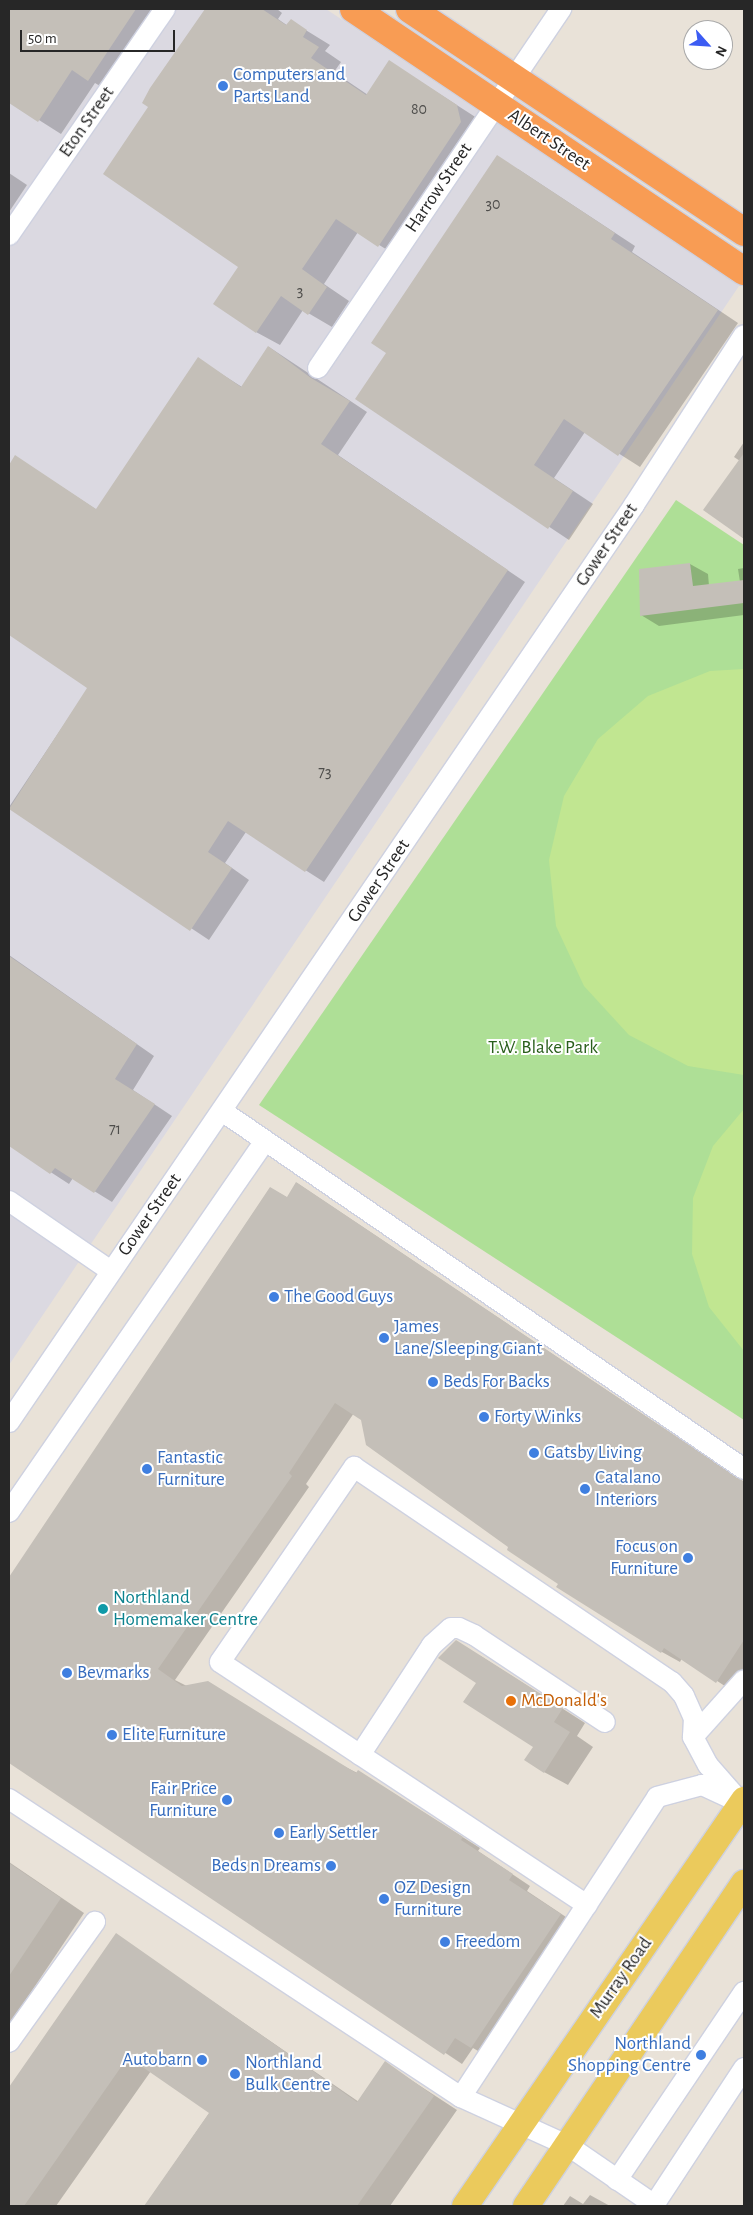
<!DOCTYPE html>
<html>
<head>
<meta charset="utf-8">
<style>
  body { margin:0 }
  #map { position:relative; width:753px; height:2215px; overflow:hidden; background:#e9e2d8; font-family:"Alegreya Sans",sans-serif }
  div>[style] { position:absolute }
  .industrial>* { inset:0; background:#dbd9e1 }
  .green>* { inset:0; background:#aedf96 }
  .pitch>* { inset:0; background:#c1e691 }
  .shadow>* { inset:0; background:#0003 }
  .building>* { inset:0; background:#c4bfb8 }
  .roads { filter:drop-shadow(1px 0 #ced1e0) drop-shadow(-1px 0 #ced1e0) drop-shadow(0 1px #ced1e0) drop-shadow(0 -1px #ced1e0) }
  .minor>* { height:20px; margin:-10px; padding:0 10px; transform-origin:10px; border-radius:10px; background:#fff }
  .major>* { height:26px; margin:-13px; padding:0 13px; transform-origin:13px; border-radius:13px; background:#ebca5c }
  .highway>* { height:28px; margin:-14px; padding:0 14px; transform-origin:14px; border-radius:14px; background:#f89c54 }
  .dots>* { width:14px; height:14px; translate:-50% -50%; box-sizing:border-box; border:2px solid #fff; border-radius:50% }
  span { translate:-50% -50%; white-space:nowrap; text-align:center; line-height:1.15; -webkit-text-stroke:4px #fff; paint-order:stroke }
  .number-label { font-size:16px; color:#4e4d4b }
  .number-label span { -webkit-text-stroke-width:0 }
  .shop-label { font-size:19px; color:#366cbe }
  .left { translate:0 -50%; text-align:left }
  .right { translate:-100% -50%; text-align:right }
  .street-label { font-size:19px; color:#272727 }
  .park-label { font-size:19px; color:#295f1b }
  .culture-label { font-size:19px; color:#0d838f }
  .food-label { font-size:19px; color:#c56008 }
  .frame { position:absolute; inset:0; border:10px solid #272727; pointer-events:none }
  .north { position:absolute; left:683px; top:20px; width:50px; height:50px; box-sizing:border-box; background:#fff; border:1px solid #a9a9a9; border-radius:50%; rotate:116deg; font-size:14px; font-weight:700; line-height:20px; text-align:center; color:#272727 }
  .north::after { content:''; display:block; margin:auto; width:18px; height:22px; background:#3c5cf3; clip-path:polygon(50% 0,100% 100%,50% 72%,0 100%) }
  .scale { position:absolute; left:20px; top:30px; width:155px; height:22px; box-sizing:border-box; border:2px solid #272727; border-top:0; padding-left:6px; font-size:15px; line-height:18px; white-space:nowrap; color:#272727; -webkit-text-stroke:4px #fff; paint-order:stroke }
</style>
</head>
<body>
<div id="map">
  <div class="industrial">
    <div style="clip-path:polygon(9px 9px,326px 9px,739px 286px,9px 1365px)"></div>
  </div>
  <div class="green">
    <div style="clip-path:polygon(676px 500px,744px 545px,744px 1420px,259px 1105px)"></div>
  </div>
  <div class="pitch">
    <div style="clip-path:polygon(744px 669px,744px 1075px,688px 1066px,629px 1035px,584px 986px,556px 926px,549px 860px,564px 796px,598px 739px,648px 696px,710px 671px)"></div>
    <div style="clip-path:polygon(744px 1109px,744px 1351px,709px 1307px,692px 1254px,693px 1198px,713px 1146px)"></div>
  </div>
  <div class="shadow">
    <div style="clip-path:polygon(9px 9px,169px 9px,112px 93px,95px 83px,61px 134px,9px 101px)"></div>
    <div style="clip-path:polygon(206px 9px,277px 9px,282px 13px,278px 19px,288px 26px,291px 21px,330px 45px,325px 51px,341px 62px,334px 72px,368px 95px,390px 62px,480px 120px,402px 259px,358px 232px,324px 284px,349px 301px,332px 327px,303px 310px,280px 345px,256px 332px,240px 267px,150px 107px,151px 88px)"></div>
    <div style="clip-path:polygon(518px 169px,635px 246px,632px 252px,738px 323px,640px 467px,585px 432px,554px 478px,593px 504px,569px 540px,357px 399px)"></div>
    <div style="clip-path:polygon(9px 173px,27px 185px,9px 212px)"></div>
    <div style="clip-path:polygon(269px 347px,367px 412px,338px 455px,525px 582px,324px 882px,246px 832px,225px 863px,249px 880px,209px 940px,9px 807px,89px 687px,9px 633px,9px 467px,16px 457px,97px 510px,198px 359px,242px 387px)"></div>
    <div style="clip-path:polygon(744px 442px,744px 538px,705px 510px,740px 461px,734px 457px)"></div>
    <div style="clip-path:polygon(690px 564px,708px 574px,709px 586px,740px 582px,738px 569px,744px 568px,744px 615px,659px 626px,641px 615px)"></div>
    <div style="clip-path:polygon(9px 955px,154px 1056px,133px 1090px,172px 1116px,112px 1202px,73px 1178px,69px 1184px,9px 1145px)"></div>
    <div style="clip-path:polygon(297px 1183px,744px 1482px,744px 1677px,734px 1692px,682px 1658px,680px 1662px,662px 1652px,560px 1584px,510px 1546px,354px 1413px,306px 1484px,309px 1487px,175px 1680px,377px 1783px,480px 1848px,478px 1851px,530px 1886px,527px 1891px,578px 1925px,490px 2058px,473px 2048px,462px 2064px,9px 1762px,9px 1579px,270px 1188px,288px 1198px)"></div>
    <div style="clip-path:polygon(479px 1655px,585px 1723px,577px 1736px,593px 1747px,568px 1785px,544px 1772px,535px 1747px)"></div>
    <div style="clip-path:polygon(9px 1862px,84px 1913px,9px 2025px)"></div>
    <div style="clip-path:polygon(116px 1935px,359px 2102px,385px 2063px,457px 2110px,390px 2206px,145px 2206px,210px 2112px,151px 2071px,56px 2206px,9px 2206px,9px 2089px)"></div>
    <div style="clip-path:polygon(590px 2195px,610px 2206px,563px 2206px,570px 2196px,583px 2204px)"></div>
  </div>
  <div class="building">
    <div style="clip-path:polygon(9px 9px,136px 9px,88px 81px,72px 70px,38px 122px,9px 103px)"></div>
    <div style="clip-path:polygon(205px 9px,262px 9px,286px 25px,291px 19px,307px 30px,303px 37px,319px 47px,311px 58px,366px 95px,389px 60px,457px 105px,461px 122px,378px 247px,336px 219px,302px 269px,327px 287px,308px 315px,281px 296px,256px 333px,213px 304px,238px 267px,103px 174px,148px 107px,142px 103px,150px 88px)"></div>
    <div style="clip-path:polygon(497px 155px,615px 233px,611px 239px,718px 310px,618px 456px,564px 419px,534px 465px,573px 491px,548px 529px,355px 399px,386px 353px,371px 343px)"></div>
    <div style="clip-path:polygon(268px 346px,311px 378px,350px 401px,321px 444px,508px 570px,305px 872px,228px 821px,208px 852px,232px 868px,190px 931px,9px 809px,87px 688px,9px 635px,9px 465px,15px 455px,96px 509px,198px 357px,241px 387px)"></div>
    <div style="clip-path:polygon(744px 453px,744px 539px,703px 510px)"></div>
    <div style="clip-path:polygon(690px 563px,693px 586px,744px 580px,744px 603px,640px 616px,639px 569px)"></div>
    <div style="clip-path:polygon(9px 956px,137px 1044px,115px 1079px,155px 1104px,94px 1193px,55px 1168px,50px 1174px,9px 1146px)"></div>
    <div style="clip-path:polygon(296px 1182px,744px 1482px,744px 1640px,716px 1683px,664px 1648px,661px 1653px,556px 1587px,558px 1584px,507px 1550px,508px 1547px,366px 1445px,361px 1420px,335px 1403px,289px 1473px,292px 1476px,158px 1669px,182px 1686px,208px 1681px,356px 1773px,358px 1770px,463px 1837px,461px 1840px,513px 1874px,509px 1880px,561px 1914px,471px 2048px,455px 2038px,444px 2055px,9px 1763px,9px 1577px,270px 1187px,287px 1197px)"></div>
    <div style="clip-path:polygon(456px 1640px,563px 1708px,554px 1722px,570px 1732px,544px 1773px,524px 1760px,533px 1747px,463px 1702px,476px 1683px,438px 1658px)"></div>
    <div style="clip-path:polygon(9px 1863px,61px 1898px,9px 1976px)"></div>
    <div style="clip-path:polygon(116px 1933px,357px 2102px,385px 2061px,434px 2096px,357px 2206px,144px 2206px,209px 2113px,128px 2057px,24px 2206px,9px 2206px,9px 2087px)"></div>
  </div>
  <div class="roads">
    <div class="minor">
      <div style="left:9px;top:235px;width:275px;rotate:-55.4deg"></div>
      <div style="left:318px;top:368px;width:434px;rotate:-55.9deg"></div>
      <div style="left:222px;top:1111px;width:633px;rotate:34.44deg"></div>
      <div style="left:9px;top:1201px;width:124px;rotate:34.5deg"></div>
      <div style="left:9px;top:1422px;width:1110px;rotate:-55.72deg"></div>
      <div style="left:634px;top:505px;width:202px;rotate:-57.1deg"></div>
      <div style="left:9px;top:1512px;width:451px;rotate:-55.4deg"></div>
      <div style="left:693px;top:1737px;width:76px;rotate:-48.2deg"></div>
      <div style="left:360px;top:1755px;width:131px;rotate:-56.8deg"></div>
      <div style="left:432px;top:1645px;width:25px;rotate:-42deg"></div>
      <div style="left:451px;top:1628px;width:8px"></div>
      <div style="left:459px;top:1628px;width:17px;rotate:25deg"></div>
      <div style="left:474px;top:1635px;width:157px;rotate:33.6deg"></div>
      <div style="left:9px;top:1799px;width:541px;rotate:33.4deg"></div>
      <div style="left:461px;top:2097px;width:116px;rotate:24.4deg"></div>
      <div style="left:567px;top:2145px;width:108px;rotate:34.4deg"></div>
      <div style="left:587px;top:1905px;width:440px;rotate:-146.5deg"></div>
      <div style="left:220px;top:1662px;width:237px;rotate:-55.5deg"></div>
      <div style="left:354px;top:1467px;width:384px;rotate:34.1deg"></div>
      <div style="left:672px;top:1682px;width:18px;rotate:49deg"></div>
      <div style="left:684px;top:1696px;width:24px;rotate:66deg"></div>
      <div style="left:694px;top:1718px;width:19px;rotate:93deg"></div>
      <div style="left:693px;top:1737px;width:32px;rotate:62deg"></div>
      <div style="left:708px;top:1765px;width:52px;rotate:48.9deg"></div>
      <div style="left:9px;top:2042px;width:148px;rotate:-54.4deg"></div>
      <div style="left:461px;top:2097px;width:358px;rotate:-56.8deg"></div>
      <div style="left:657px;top:1797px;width:47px;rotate:-14.9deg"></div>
      <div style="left:702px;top:1785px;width:35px;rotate:25deg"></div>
      <div style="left:617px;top:2180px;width:227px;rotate:-56deg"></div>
      <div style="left:654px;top:2205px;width:164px;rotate:-56.7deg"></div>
    </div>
    <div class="major">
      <div style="left:465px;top:2206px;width:493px;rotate:-55.5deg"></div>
      <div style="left:526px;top:2206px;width:390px;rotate:-56deg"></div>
    </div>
    <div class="highway">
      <div style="left:354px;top:9px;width:470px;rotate:33.9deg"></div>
      <div style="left:410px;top:9px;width:402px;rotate:33.7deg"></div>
    </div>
  </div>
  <div class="dots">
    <div style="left:223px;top:86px;background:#3f7fe0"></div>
    <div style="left:274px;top:1297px;background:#3f7fe0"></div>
    <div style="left:384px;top:1338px;background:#3f7fe0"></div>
    <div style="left:433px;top:1382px;background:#3f7fe0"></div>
    <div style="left:484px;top:1417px;background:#3f7fe0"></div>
    <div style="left:534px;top:1453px;background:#3f7fe0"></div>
    <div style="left:147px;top:1469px;background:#3f7fe0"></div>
    <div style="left:585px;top:1489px;background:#3f7fe0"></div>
    <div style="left:688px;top:1558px;background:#3f7fe0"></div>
    <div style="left:103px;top:1609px;background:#0f9aa8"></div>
    <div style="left:67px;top:1673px;background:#3f7fe0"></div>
    <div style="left:511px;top:1701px;background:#e8710a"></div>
    <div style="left:112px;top:1735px;background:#3f7fe0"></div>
    <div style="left:227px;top:1800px;background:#3f7fe0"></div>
    <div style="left:279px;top:1833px;background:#3f7fe0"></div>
    <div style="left:331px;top:1866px;background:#3f7fe0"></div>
    <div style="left:384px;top:1899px;background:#3f7fe0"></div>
    <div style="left:445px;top:1942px;background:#3f7fe0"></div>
    <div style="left:701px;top:2055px;background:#3f7fe0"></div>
    <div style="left:202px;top:2060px;background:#3f7fe0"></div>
    <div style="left:235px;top:2074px;background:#3f7fe0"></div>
  </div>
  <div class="number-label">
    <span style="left:419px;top:109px">80</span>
    <span style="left:493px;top:204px">30</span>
    <span style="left:300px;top:291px">3</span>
    <span style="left:325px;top:772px">73</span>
    <span style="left:115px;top:1129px">71</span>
  </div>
  <div class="shop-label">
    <span class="left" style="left:233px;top:86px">Computers and<br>Parts Land</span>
    <span class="left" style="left:284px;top:1297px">The Good Guys</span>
    <span class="left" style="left:394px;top:1338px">James<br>Lane/Sleeping Giant</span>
    <span class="left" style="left:443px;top:1382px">Beds For Backs</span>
    <span class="left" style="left:494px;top:1417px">Forty Winks</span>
    <span class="left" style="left:544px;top:1453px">Gatsby Living</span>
    <span class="left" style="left:157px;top:1469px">Fantastic<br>Furniture</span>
    <span class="left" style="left:595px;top:1489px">Catalano<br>Interiors</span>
    <span class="right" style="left:678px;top:1558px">Focus on<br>Furniture</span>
    <span class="left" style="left:77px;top:1673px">Bevmarks</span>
    <span class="left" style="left:122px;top:1735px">Elite Furniture</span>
    <span class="right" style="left:217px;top:1800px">Fair Price<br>Furniture</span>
    <span class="left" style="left:289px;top:1833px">Early Settler</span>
    <span class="right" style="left:321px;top:1866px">Beds n Dreams</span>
    <span class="left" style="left:394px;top:1899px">OZ Design<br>Furniture</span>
    <span class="left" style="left:455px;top:1942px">Freedom</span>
    <span class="right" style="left:691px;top:2055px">Northland<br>Shopping Centre</span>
    <span class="right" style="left:192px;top:2060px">Autobarn</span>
    <span class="left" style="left:245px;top:2074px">Northland<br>Bulk Centre</span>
  </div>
  <div class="street-label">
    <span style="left:87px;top:122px;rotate:-55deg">Eton Street</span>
    <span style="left:549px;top:140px;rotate:34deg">Albert Street</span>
    <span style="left:439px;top:188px;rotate:-56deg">Harrow Street</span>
    <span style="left:607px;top:545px;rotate:-56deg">Gower Street</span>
    <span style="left:379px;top:881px;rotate:-56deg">Gower Street</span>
    <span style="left:150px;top:1215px;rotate:-55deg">Gower Street</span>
    <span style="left:621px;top:1978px;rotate:-55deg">Murray Road</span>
  </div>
  <div class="park-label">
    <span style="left:543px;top:1048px">T.W. Blake Park</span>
  </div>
  <div class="culture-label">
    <span class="left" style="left:113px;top:1609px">Northland<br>Homemaker Centre</span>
  </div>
  <div class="food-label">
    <span class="left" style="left:521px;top:1701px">McDonald's</span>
  </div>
  <div class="frame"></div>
  <div class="north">N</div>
  <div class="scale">50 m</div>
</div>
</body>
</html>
